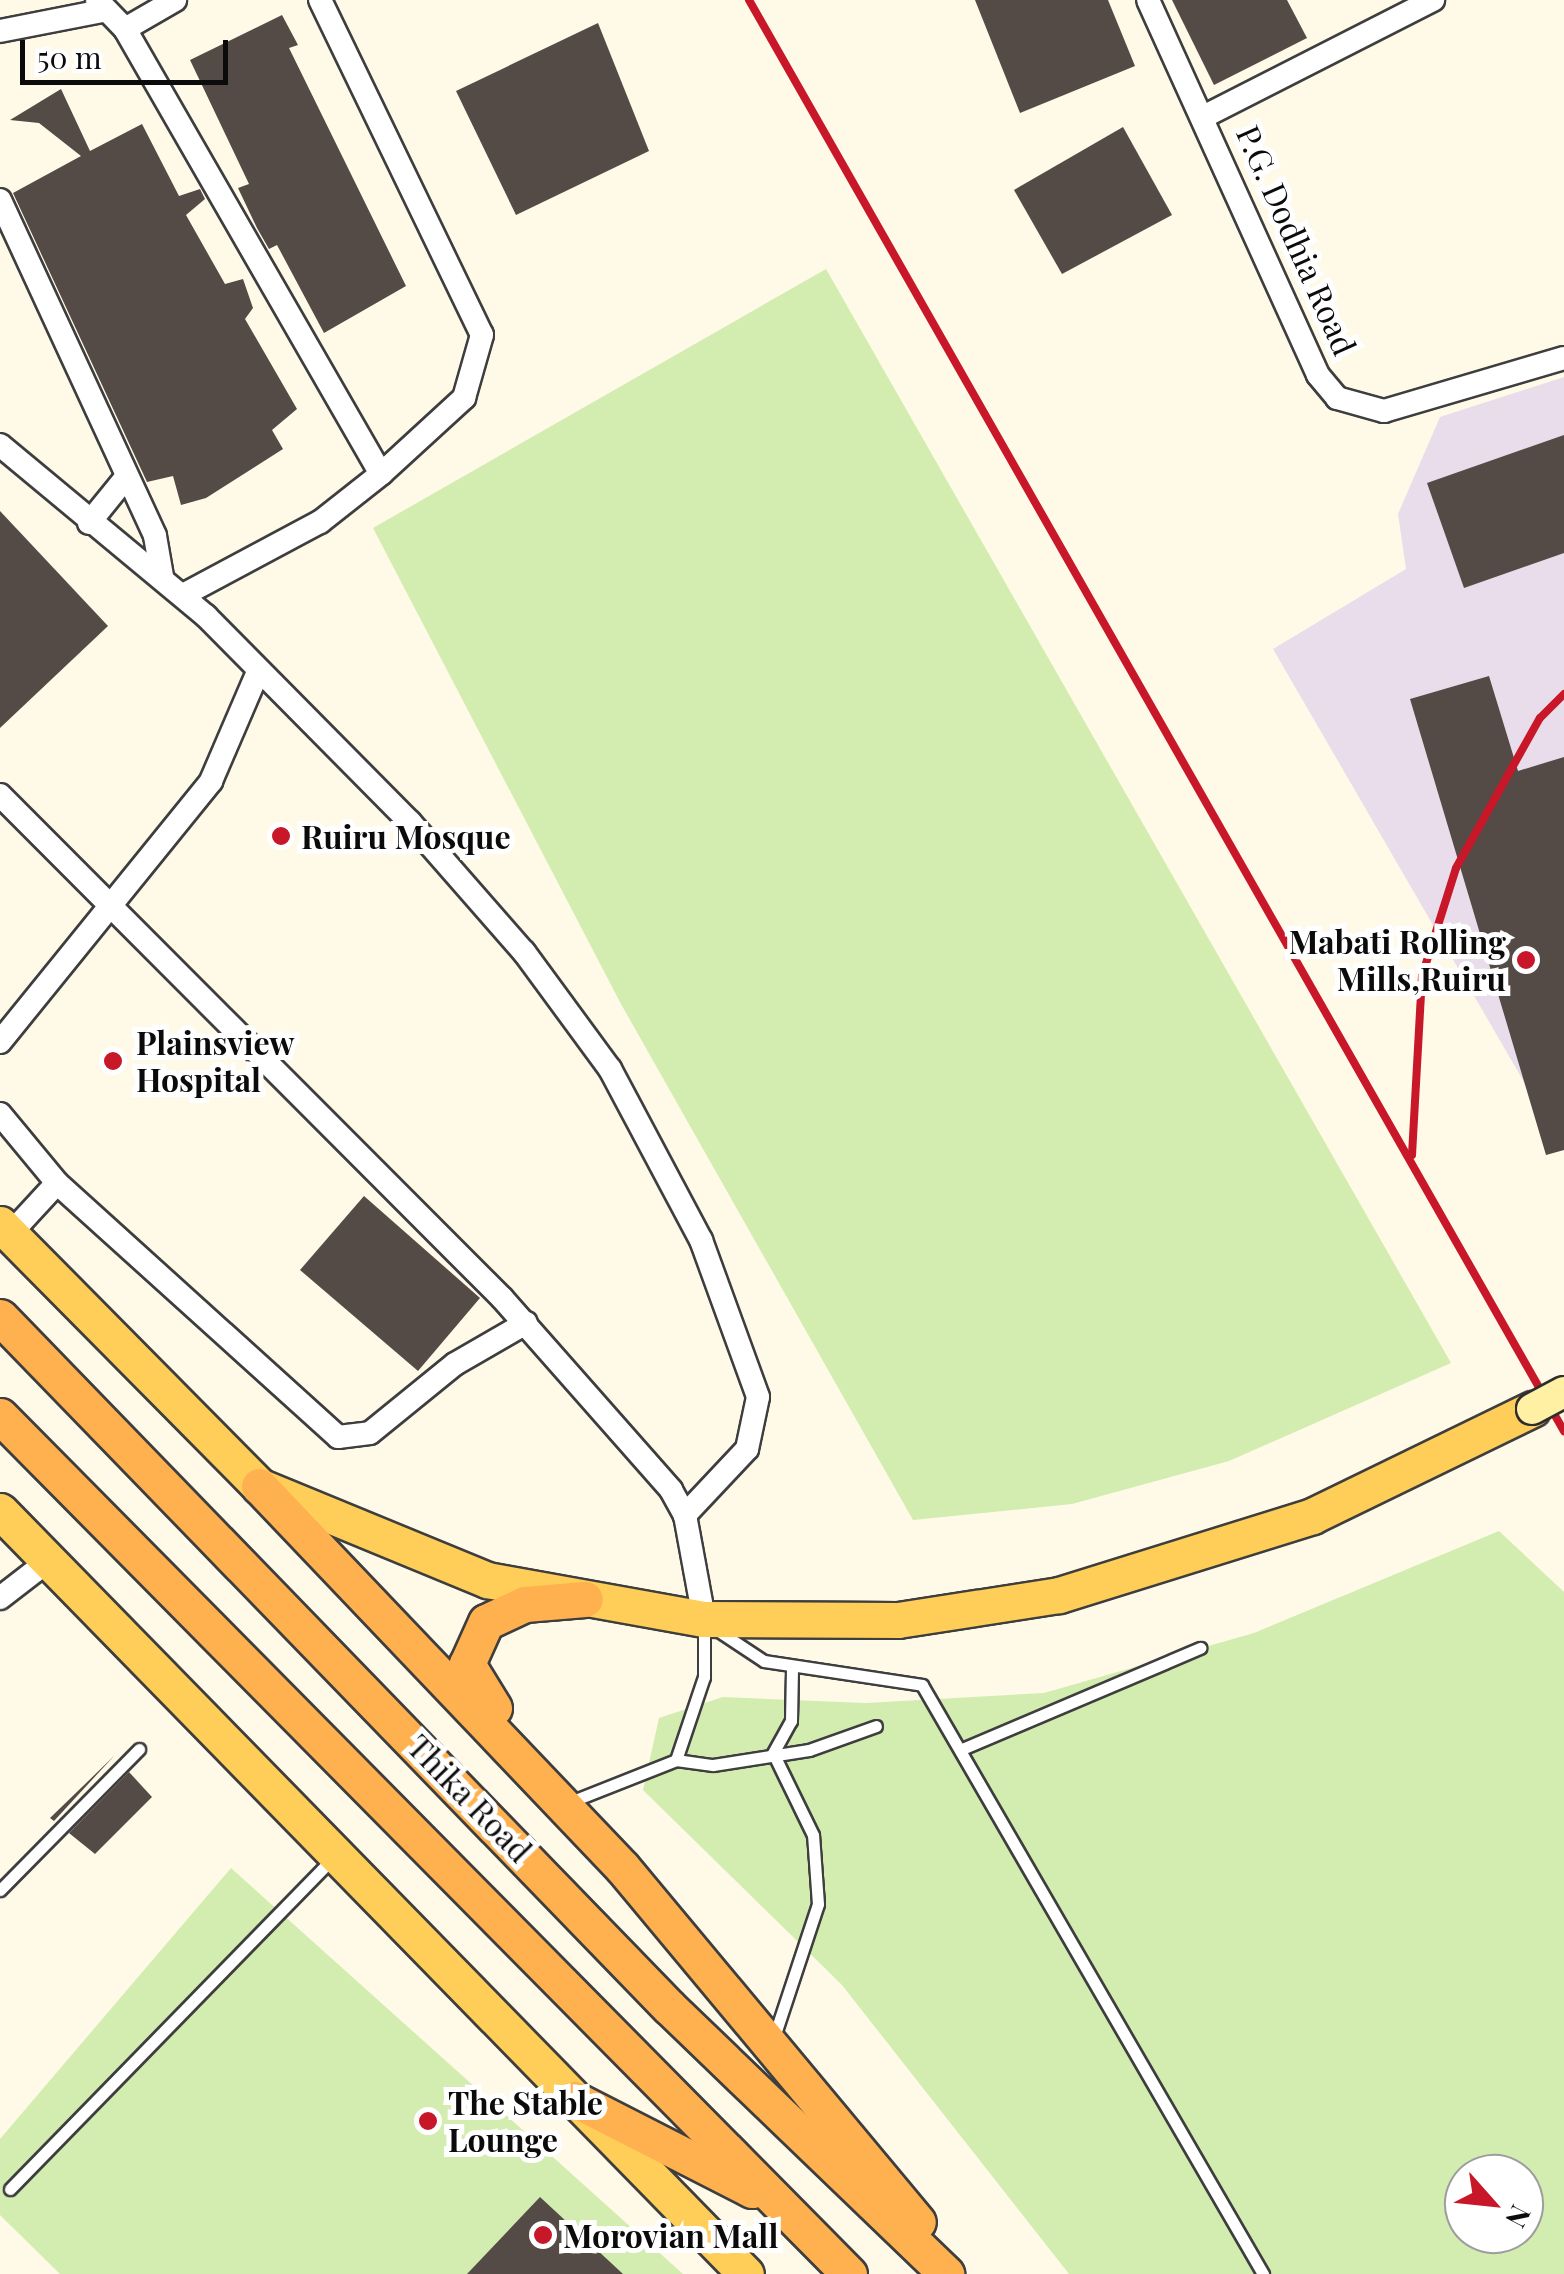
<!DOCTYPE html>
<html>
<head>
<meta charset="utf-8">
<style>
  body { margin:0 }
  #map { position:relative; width:1564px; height:2274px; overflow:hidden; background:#fff9e8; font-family:"Playfair Display",serif }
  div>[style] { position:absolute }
  .industrial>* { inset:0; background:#e9ddeb }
  .green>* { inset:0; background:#d2edaf }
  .building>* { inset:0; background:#544b46 }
  .roads { filter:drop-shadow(2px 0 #3e3e3e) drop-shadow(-2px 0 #3e3e3e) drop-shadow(0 2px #3e3e3e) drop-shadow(0 -2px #3e3e3e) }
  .service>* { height:11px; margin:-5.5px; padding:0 5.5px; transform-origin:5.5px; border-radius:5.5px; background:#fff }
  .minor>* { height:22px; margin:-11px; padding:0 11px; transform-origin:11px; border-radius:11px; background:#fff }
  .primary>* { height:35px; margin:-17.5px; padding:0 17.5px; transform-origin:17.5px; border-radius:17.5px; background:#ffce58 }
  .trunk>* { height:35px; margin:-17.5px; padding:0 17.5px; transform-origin:17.5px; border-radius:17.5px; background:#ffb04f }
  .rail>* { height:8px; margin:-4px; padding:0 4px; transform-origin:4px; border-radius:4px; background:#c71728 }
  .bridges { filter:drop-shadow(2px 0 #2d2d2d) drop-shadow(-2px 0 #2d2d2d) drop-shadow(0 2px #2d2d2d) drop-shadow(0 -2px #2d2d2d) }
  .secondary-bridge>* { height:30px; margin:-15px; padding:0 15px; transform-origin:15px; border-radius:15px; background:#fff0a3 }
  .dots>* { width:28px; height:28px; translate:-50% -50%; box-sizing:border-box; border:5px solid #fff; border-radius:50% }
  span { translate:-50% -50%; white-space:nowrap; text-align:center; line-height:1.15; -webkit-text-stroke:10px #fff; paint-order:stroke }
  .street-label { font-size:32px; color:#0b0b0b }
  .poi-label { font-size:32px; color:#0b0b0b; font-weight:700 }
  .left { translate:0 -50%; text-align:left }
  .right { translate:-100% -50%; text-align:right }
  .north { position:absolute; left:1444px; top:2154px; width:100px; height:100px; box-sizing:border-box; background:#fff; border:2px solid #9d9d9d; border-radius:50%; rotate:117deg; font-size:28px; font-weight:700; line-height:40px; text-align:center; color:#0b0b0b }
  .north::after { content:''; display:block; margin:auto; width:35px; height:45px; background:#c71728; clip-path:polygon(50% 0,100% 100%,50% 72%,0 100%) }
  .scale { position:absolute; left:20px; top:40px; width:208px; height:45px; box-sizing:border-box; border:5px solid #0b0b0b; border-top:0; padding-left:12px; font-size:30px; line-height:35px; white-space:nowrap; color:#0b0b0b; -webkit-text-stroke:8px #fff; paint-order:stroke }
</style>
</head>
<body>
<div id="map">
  <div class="industrial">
    <div style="clip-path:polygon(1564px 377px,1564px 1151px,1273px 649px,1406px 569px,1398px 514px,1440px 417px)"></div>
  </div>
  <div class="green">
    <div style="clip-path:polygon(826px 269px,1451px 1363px,1229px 1461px,1072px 1504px,913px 1520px,621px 1004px,373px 528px)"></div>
    <div style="clip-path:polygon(evenodd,1499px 1531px,1564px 1592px,1564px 2274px,1069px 2274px,842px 1985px,643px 1790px,659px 1718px,723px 1697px,866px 1703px,1044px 1693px,1254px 1633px,1499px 1531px,1464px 2174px,1524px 2174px,1524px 2234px,1464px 2234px,1464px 2174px)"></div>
    <div style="clip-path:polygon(231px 1868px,683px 2274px,60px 2274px,0 2215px,0 2139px)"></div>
  </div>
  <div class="building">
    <div style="clip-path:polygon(975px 0,1108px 0,1135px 66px,1020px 113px)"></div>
    <div style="clip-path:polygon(1172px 0,1287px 0,1307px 38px,1214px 85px)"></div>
    <div style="clip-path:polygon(282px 15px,298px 45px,289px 48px,406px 286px,324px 333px,277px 245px,269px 249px,257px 228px,238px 188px,249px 184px,190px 60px)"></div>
    <div style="clip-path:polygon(598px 23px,649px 151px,516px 215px,456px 91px)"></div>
    <div style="clip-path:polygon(61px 89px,90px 151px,142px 124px,179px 196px,200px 189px,205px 199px,186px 215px,225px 284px,243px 279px,253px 308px,245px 319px,297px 409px,272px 430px,283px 449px,206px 498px,181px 505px,173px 476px,147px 482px,13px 193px,81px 156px,39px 123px,10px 120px)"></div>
    <div style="clip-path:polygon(1123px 127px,1172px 215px,1062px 274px,1014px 190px)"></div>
    <div style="clip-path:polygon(1564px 435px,1564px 553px,1464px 588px,1427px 483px)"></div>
    <div style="clip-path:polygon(0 511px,108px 626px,0 728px)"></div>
    <div style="clip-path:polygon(1489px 676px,1518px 771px,1564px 757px,1564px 1150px,1546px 1155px,1410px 699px)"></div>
    <div style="clip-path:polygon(364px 1196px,480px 1298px,418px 1371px,300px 1270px)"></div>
    <div style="clip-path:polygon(114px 1756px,54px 1821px,50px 1818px)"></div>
    <div style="clip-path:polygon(129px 1772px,152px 1797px,95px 1854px,69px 1833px)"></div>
    <div style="clip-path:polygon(540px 2197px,623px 2274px,467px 2274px)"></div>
  </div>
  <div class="roads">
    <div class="service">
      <div style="left:708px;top:1624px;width:67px;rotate:33.5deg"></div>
      <div style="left:764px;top:1661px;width:160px;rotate:8.6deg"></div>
      <div style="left:922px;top:1685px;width:681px;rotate:59.93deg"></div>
      <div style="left:962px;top:1749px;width:259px;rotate:-23deg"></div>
      <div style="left:676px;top:1760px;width:88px;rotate:-71.4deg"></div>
      <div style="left:704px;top:1677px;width:54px;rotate:-90deg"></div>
      <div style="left:570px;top:1802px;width:114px;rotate:-21.6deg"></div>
      <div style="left:676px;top:1760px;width:37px;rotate:8deg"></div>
      <div style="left:713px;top:1765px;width:97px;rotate:-8.9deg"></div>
      <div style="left:809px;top:1750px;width:71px;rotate:-19.7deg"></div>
      <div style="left:0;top:1890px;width:198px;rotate:-45.4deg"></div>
      <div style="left:773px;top:2040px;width:143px;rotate:-71.7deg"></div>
      <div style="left:818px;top:1904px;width:69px;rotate:-94.1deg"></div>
      <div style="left:813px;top:1835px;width:91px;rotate:-116deg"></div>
      <div style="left:773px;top:1753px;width:37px;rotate:-61deg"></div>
      <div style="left:791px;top:1721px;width:54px;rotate:-88.9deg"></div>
      <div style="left:10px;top:2189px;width:462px;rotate:-45.7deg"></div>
    </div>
    <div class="minor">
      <div style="left:97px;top:0;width:40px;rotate:46deg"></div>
      <div style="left:125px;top:29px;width:513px;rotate:60.09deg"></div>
      <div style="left:381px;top:474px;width:113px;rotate:-42.5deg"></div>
      <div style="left:464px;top:398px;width:66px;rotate:-74.1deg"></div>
      <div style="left:482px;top:335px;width:372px;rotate:-115.8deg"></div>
      <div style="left:1148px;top:0;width:412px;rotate:65.6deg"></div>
      <div style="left:1318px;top:375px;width:30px;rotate:50deg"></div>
      <div style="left:1337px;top:398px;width:49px;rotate:15.5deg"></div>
      <div style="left:1384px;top:411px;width:188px;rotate:-16.4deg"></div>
      <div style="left:125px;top:29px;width:58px;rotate:-30.1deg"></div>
      <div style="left:0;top:31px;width:104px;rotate:-11.1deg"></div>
      <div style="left:1207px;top:115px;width:254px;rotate:-27deg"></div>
      <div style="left:0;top:200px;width:370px;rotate:65.2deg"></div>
      <div style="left:155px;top:536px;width:41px;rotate:80.1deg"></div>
      <div style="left:0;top:445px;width:268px;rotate:39.7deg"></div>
      <div style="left:206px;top:616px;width:290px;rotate:45.3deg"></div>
      <div style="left:410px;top:822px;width:173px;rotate:48.8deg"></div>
      <div style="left:524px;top:952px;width:145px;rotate:53.7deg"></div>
      <div style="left:610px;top:1069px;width:194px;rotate:62deg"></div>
      <div style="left:701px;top:1240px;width:167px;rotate:70deg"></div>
      <div style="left:758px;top:1397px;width:53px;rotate:101.9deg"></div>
      <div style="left:747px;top:1449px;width:91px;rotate:133.2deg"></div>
      <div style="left:89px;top:523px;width:60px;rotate:-51deg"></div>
      <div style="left:183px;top:595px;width:155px;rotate:-28.1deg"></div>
      <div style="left:320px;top:522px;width:78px;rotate:-38.2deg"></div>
      <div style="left:0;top:795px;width:711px;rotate:45.06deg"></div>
      <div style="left:502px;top:1298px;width:256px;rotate:48.6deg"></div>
      <div style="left:671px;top:1490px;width:29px;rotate:61deg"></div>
      <div style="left:685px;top:1515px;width:106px;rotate:79.6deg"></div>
      <div style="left:0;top:1042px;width:336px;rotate:-51deg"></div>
      <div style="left:211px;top:781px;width:119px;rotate:-66.7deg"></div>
      <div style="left:0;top:1114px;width:89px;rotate:50.4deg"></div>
      <div style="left:57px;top:1183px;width:379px;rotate:42.1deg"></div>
      <div style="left:338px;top:1437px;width:32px;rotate:-7deg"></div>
      <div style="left:370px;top:1433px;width:109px;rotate:-39.1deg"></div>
      <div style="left:455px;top:1364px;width:82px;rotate:-30deg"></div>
      <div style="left:10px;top:1234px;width:69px;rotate:-47.3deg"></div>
      <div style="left:0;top:1598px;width:61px;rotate:-37.6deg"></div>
    </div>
    <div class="primary">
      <div style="left:0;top:1224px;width:368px;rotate:45.3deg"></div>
      <div style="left:259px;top:1486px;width:247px;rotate:22.4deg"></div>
      <div style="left:487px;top:1580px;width:220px;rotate:10.2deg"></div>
      <div style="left:704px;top:1619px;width:194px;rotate:0.3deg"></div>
      <div style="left:898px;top:1620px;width:163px;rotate:-8.8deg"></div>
      <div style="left:1059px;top:1595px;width:265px;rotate:-17.3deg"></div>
      <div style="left:1312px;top:1516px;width:245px;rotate:-25.9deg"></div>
      <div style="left:0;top:1511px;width:1067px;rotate:45.65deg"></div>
    </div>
    <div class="trunk">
      <div style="left:0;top:1317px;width:961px;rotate:45.89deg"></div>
      <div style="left:669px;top:2007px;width:385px;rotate:43.9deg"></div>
      <div style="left:0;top:1416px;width:1207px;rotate:45.3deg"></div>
      <div style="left:259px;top:1486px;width:526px;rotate:46.39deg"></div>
      <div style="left:622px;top:1867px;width:462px;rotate:50.2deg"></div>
      <div style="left:494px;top:1708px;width:52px;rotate:-121.5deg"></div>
      <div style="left:467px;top:1664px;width:46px;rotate:-65.7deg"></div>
      <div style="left:486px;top:1622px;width:43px;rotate:-24.8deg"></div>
      <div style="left:525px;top:1604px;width:60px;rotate:-4.8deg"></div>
      <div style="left:574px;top:2099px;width:200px;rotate:27.1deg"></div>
    </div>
  </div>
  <div class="rail">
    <div style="left:749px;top:0;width:1647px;rotate:60.34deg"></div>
    <div style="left:1412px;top:1155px;width:179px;rotate:-86.8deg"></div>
    <div style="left:1422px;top:976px;width:113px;rotate:-72.5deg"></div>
    <div style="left:1456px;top:868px;width:172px;rotate:-60.8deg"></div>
    <div style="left:1540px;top:718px;width:34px;rotate:-45deg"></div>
  </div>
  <div class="bridges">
    <div class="secondary-bridge">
      <div style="left:1532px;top:1409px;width:36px;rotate:-28deg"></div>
    </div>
  </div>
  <div class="dots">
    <div style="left:281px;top:836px;background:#c71728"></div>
    <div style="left:1526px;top:960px;background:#c71728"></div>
    <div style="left:113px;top:1061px;background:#c71728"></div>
    <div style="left:428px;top:2121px;background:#c71728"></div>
    <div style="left:543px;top:2235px;background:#c71728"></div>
  </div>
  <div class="street-label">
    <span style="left:1297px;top:240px;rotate:66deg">P.G. Dodhia Road</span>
    <span style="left:470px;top:1798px;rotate:46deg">Thika Road</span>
  </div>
  <div class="poi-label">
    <span class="left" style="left:301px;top:836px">Ruiru Mosque</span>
    <span class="right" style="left:1506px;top:960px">Mabati Rolling<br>Mills,Ruiru</span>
    <span class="left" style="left:136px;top:1061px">Plainsview<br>Hospital</span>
    <span class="left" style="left:448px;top:2121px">The Stable<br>Lounge</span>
    <span class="left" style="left:563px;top:2235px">Morovian Mall</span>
  </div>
  <div class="north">N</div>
  <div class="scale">50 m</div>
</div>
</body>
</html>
